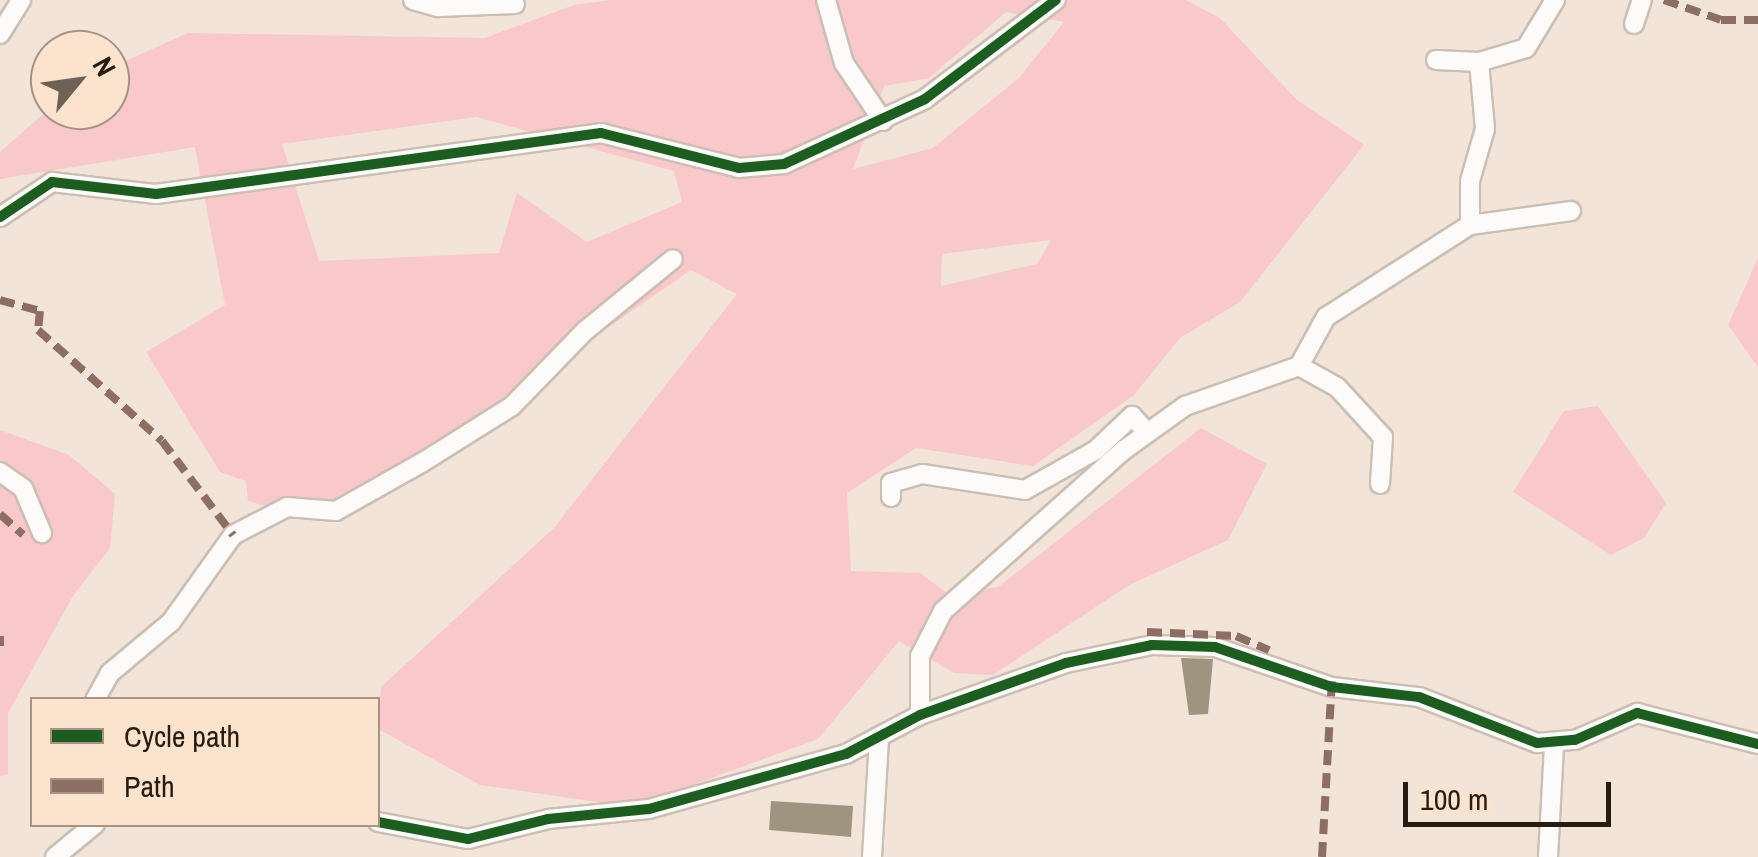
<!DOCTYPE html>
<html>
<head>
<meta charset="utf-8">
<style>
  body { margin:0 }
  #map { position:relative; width:1758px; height:857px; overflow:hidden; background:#f2e4d8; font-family:"Archivo Narrow",sans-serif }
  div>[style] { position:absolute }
  .green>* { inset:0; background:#f9c8ca }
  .building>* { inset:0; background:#9f947f }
  .roads { filter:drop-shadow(2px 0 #cbbfb4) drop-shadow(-2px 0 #cbbfb4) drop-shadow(0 2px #cbbfb4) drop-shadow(0 -2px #cbbfb4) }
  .minor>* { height:18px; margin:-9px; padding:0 9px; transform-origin:9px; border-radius:9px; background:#fdfbf9 }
  .quiet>* { height:8px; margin-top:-4px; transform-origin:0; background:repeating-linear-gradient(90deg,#8d6e63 0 15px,transparent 0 23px) }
  .cycleway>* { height:10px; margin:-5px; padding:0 5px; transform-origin:5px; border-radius:5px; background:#1b5e20 }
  span { translate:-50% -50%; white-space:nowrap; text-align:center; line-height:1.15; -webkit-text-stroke:10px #fce3cd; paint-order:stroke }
  .legend { position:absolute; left:30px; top:697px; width:350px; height:130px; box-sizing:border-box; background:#fce3cd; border:2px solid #a79382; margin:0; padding:12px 18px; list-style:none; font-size:30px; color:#271c12 }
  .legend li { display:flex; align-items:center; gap:20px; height:50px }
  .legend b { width:50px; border:2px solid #a79382 }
  .north { position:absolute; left:30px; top:30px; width:100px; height:100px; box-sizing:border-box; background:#fce3cd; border:2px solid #a79382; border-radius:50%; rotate:61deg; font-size:28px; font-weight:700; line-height:40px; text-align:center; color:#271c12 }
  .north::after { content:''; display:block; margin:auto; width:35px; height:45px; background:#6e6257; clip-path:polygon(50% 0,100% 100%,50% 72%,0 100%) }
  .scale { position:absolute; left:1403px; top:782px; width:208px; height:45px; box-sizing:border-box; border:5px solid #271c12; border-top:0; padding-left:12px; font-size:30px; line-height:35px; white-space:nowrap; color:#271c12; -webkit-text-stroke:8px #fce3cd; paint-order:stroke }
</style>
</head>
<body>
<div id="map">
  <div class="green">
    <div style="clip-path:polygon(evenodd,611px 0,1186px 0,1220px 18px,1297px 100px,1364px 145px,1240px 302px,1180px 338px,1134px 395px,1033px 466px,916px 448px,847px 493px,851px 571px,920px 573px,948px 594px,998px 587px,1201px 428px,1267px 464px,1228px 540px,1129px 585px,993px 675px,954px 673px,899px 641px,818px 739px,632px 807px,480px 785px,378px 729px,381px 687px,554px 528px,737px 294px,691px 270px,377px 487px,309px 518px,248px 501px,246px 481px,220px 472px,146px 352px,225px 305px,195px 147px,0 179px,0 152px,50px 108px,110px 110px,110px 68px,188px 33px,485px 38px,574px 5px,611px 0,1006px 12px,1064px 22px,1019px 78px,933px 148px,853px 169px,884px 86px,929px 78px,1006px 12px,611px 0,476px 117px,674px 171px,682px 202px,587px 242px,517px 193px,499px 253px,319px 261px,282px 144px,476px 117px,611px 0,1051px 240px,1037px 264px,941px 286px,942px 254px,1051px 240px)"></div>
    <div style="clip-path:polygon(1758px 258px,1758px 367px,1728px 325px)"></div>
    <div style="clip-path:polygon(1598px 406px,1666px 503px,1644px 538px,1611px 555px,1513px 492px,1564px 411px)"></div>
    <div style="clip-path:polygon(0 430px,69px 455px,115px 494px,110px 548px,73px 596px,8px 713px,8px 774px,0 776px)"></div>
  </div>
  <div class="building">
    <div style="clip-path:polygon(1181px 658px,1213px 659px,1208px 714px,1189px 715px)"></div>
    <div style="clip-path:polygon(771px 801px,853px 806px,851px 837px,769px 830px)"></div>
  </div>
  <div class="roads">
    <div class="minor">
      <div style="left:413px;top:0;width:26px;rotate:16deg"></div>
      <div style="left:438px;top:7px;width:77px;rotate:-2.2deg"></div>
      <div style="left:826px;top:0;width:66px;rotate:74.1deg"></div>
      <div style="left:844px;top:63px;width:70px;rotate:56.1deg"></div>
      <div style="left:1634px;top:24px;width:25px;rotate:-72deg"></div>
      <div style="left:0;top:34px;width:40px;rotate:-58deg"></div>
      <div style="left:1436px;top:60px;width:43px;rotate:2.7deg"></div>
      <div style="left:1479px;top:62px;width:49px;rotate:-16.6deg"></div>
      <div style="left:1526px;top:48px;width:56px;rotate:-58.9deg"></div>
      <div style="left:0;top:217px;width:63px;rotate:-33.9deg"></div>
      <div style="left:52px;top:182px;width:105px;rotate:6.6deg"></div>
      <div style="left:156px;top:194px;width:449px;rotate:-7.8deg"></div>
      <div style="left:601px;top:133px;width:142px;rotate:14.2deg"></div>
      <div style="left:739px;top:168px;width:45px;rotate:-5.1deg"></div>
      <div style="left:784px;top:164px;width:155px;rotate:-24.7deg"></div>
      <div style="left:925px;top:99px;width:164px;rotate:-37.1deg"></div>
      <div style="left:1470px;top:225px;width:102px;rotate:-7.9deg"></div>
      <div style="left:1299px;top:366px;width:43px;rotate:28.9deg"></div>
      <div style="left:1337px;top:387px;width:68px;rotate:47.4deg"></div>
      <div style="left:1383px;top:437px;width:47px;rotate:93.7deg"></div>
      <div style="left:0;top:472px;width:28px;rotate:35deg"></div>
      <div style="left:23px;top:488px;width:49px;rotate:67.1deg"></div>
      <div style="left:891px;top:497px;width:14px;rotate:-90deg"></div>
      <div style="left:891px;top:483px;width:32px;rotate:-16deg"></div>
      <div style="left:922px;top:474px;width:104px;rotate:8.8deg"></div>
      <div style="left:1025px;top:490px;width:81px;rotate:-29.4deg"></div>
      <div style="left:1096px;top:450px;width:50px;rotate:-43.4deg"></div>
      <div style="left:1132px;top:416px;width:21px;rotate:47deg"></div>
      <div style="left:95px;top:700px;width:31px;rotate:-61deg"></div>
      <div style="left:110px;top:673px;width:80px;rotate:-39.9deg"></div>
      <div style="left:171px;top:622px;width:107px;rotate:-54.5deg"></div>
      <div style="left:233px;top:535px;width:61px;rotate:-27.4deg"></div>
      <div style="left:287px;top:507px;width:49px;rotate:4.7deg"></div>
      <div style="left:336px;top:511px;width:100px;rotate:-29.4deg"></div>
      <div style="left:423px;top:462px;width:105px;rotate:-32.2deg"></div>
      <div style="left:512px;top:406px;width:106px;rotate:-45.8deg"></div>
      <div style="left:586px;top:330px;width:112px;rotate:-39.2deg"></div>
      <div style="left:920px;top:715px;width:59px;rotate:-90deg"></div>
      <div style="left:920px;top:656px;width:51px;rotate:-62.9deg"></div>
      <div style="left:943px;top:611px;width:242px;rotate:-41.7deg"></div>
      <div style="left:1124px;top:450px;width:75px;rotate:-35.8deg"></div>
      <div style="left:1185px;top:406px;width:121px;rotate:-19.3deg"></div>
      <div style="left:1299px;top:366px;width:56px;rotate:-61.1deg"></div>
      <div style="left:1326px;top:317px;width:171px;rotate:-32.6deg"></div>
      <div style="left:1470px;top:225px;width:44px;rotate:-90deg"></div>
      <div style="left:1470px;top:181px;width:54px;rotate:-73.9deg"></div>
      <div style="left:1485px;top:129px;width:67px;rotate:-95.1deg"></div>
      <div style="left:378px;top:822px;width:92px;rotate:10.7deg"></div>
      <div style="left:468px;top:839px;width:82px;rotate:-14deg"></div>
      <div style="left:548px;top:819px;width:101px;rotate:-5.7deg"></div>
      <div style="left:649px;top:809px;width:205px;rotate:-15.6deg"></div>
      <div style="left:846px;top:754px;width:84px;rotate:-27.8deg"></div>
      <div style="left:920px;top:715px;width:155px;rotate:-19.6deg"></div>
      <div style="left:1066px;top:663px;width:88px;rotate:-11.8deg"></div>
      <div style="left:1152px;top:645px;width:63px;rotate:1.8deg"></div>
      <div style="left:1215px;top:647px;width:124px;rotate:18.9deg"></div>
      <div style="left:1332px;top:687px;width:88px;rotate:6.6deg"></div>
      <div style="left:1419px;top:697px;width:127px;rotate:21.3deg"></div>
      <div style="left:1537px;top:743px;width:38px;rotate:-5deg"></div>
      <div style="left:1575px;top:740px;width:68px;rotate:-23.5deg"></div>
      <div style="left:1637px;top:713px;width:125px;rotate:14.4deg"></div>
      <div style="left:55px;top:857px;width:52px;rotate:-39.5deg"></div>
      <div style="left:872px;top:857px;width:117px;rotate:-86.6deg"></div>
      <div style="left:1548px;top:857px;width:112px;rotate:-86.9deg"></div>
    </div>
  </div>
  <div class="quiet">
    <div style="left:1664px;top:0;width:60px;rotate:19.3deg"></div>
    <div style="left:1721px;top:20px;width:37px"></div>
    <div style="left:0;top:300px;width:41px;rotate:15.4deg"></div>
    <div style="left:40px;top:311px;width:19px;rotate:96deg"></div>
    <div style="left:38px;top:330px;width:166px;rotate:41.8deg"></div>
    <div style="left:162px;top:441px;width:118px;rotate:52.9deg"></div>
    <div style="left:0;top:514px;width:31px;rotate:42deg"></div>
    <div style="left:1147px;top:632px;width:89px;rotate:2.6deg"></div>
    <div style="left:1236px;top:636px;width:36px;rotate:23deg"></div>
    <div style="left:0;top:636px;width:10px;rotate:90deg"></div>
    <div style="left:1322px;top:857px;width:179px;rotate:-86.8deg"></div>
  </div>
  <div class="cycleway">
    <div style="left:0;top:217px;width:63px;rotate:-33.9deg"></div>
    <div style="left:52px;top:182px;width:105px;rotate:6.6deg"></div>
    <div style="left:156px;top:194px;width:449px;rotate:-7.8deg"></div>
    <div style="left:601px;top:133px;width:142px;rotate:14.2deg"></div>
    <div style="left:739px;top:168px;width:45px;rotate:-5.1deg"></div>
    <div style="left:784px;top:164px;width:155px;rotate:-24.7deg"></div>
    <div style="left:925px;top:99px;width:164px;rotate:-37.1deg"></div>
    <div style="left:378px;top:822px;width:92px;rotate:10.7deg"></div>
    <div style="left:468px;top:839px;width:82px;rotate:-14deg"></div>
    <div style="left:548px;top:819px;width:101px;rotate:-5.7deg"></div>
    <div style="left:649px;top:809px;width:205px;rotate:-15.6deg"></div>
    <div style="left:846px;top:754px;width:84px;rotate:-27.8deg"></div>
    <div style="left:920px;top:715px;width:155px;rotate:-19.6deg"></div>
    <div style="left:1066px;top:663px;width:88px;rotate:-11.8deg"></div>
    <div style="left:1152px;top:645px;width:63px;rotate:1.8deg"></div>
    <div style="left:1215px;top:647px;width:124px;rotate:18.9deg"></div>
    <div style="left:1332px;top:687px;width:88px;rotate:6.6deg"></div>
    <div style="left:1419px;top:697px;width:127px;rotate:21.3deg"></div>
    <div style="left:1537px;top:743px;width:38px;rotate:-5deg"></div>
    <div style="left:1575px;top:740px;width:68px;rotate:-23.5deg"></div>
    <div style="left:1637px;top:713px;width:125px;rotate:14.4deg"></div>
  </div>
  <ul class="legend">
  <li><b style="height:12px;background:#1b5e20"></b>Cycle path</li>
  <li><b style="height:12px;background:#8d6e63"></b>Path</li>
  </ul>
  <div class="north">N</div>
  <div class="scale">100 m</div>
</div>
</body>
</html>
